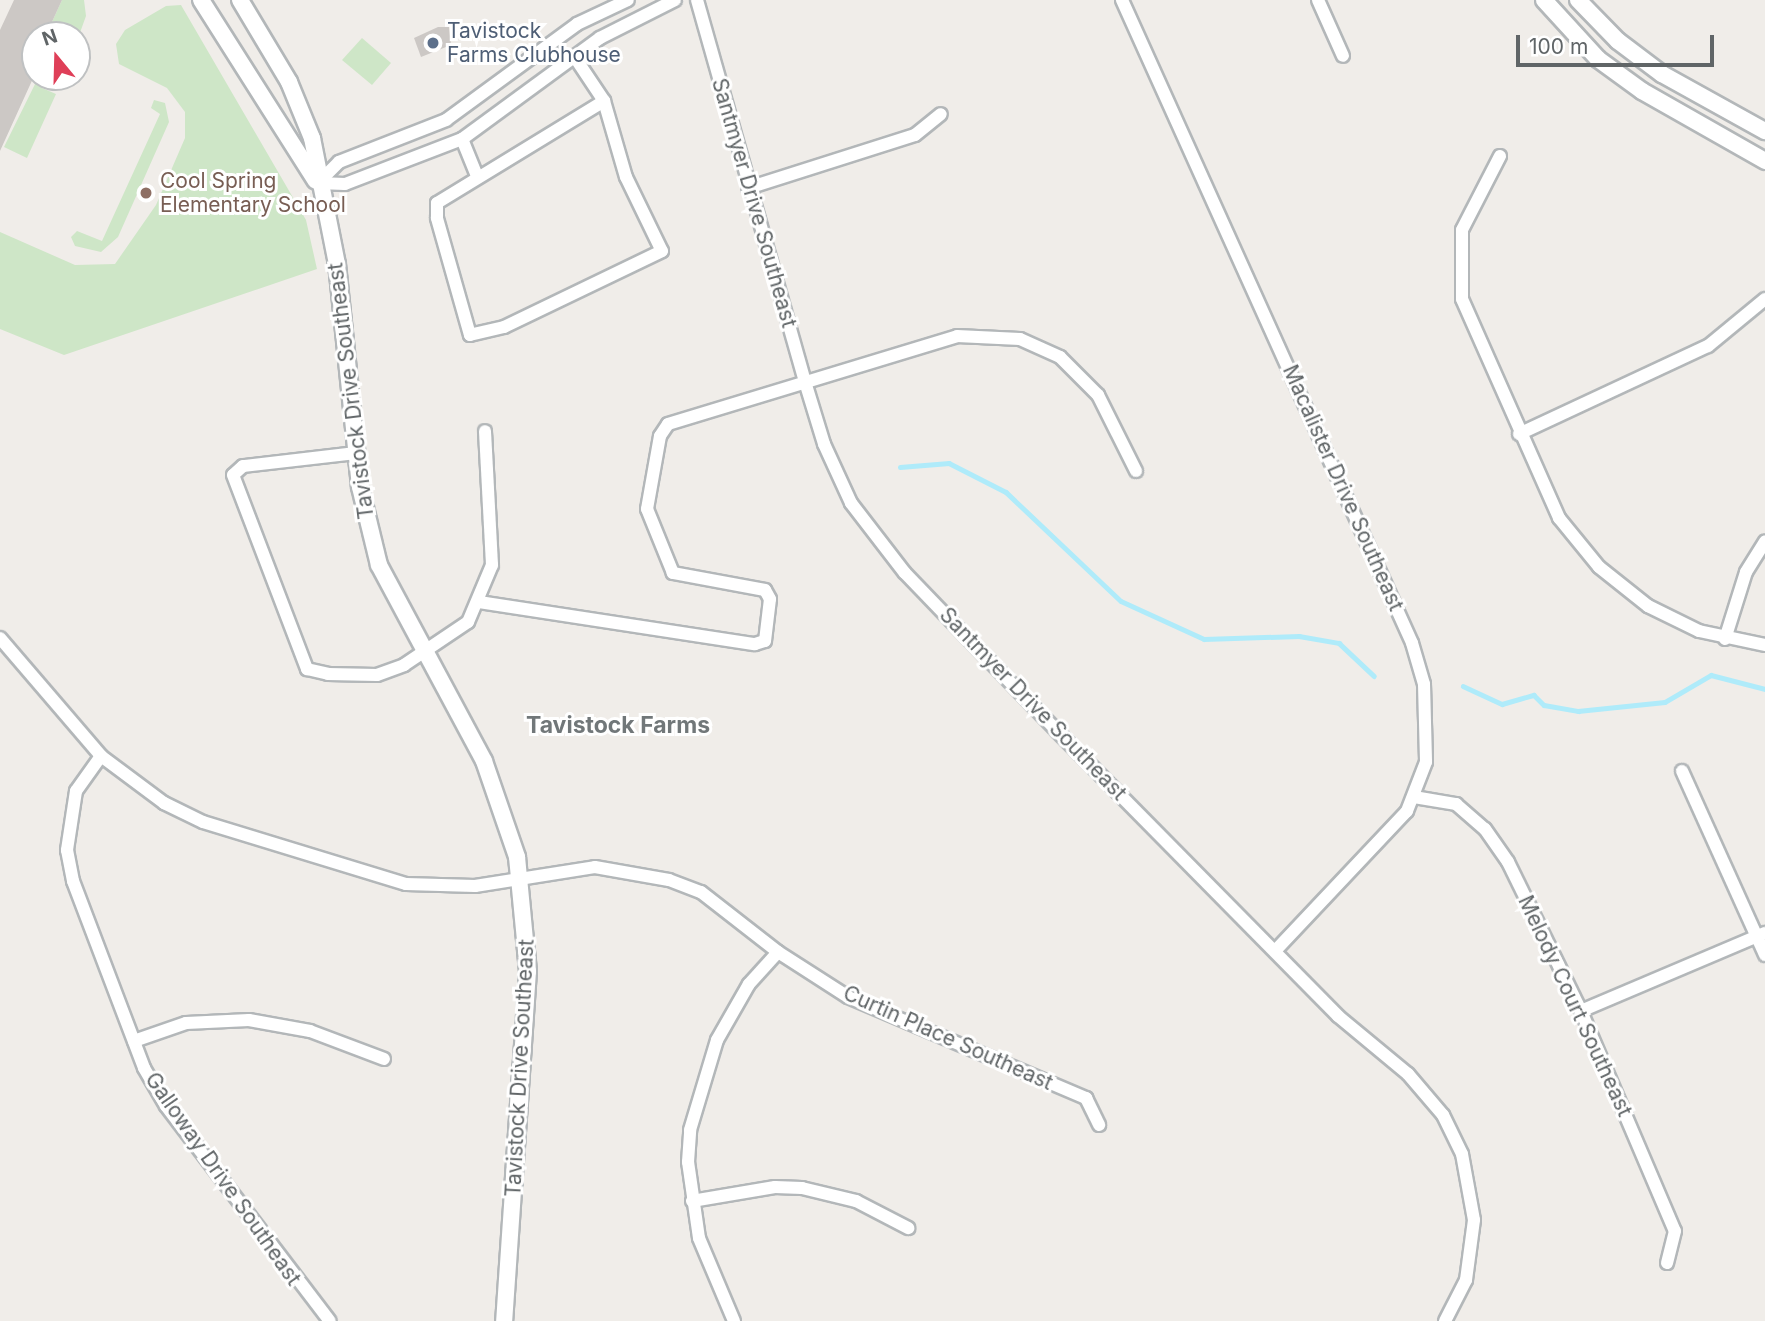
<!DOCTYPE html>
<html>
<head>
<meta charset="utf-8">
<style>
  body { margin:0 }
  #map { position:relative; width:1765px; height:1321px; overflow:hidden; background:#f0ede9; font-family:Inter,sans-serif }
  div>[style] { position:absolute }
  .green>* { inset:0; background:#cee6c7 }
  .stream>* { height:4.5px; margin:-2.25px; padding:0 2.25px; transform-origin:2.25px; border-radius:2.25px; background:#afebfa }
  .building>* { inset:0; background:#ccc8c5 }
  .roads { filter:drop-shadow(2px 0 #b3b7b9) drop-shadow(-2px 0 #b3b7b9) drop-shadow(0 2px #b3b7b9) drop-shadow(0 -2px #b3b7b9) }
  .minor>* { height:12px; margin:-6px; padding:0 6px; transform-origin:6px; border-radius:6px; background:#fff }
  .tertiary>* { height:16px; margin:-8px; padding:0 8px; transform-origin:8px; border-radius:8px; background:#fff }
  .dots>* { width:19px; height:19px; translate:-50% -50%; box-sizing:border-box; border:4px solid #fff; border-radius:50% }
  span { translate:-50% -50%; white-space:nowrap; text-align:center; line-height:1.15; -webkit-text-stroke:6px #fff; paint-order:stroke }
  .service-label { font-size:21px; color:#4e5e75 }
  .left { translate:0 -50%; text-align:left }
  .education-label { font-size:21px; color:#785e54 }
  .street-label { font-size:21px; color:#606567 }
  .neighbourhood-label { font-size:23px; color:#717779; font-weight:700 }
  .north { position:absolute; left:21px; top:21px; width:70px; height:70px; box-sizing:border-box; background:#fff; border:2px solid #bfc1c2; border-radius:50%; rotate:341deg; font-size:19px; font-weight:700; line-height:28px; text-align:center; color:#606567 }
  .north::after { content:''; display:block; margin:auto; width:24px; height:32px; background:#df3f58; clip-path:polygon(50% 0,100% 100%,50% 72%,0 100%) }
  .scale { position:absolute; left:1516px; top:35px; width:198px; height:32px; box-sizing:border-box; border:4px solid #606567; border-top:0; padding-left:9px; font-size:21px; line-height:24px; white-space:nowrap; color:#606567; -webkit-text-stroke:5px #fff; paint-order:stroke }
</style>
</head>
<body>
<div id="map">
  <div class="green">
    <div style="clip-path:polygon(62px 0,84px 0,86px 16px,77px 41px,77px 35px,46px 35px)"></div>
    <div style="clip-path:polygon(181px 5px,306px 220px,317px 269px,64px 355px,0 329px,0 232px,75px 265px,115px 264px,156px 205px,185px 138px,185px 112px,167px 88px,119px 64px,116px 44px,125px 30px,166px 6px)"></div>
    <div style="clip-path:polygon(362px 38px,391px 63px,372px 85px,342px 60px)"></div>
    <div style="clip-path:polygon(38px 78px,42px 88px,56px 94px,27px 158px,4px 147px)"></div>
    <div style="clip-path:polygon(154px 100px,165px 103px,169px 122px,118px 237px,101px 252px,75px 246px,71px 237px,77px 231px,102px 241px,160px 114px,151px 108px)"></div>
  </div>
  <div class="stream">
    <div style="left:900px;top:467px;width:49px;rotate:-4.7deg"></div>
    <div style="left:949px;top:463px;width:64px;rotate:27deg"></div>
    <div style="left:1006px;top:492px;width:158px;rotate:43.5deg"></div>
    <div style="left:1121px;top:601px;width:91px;rotate:24.6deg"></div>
    <div style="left:1204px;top:639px;width:95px;rotate:-1.8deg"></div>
    <div style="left:1299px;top:636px;width:41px;rotate:9.9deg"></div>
    <div style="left:1339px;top:643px;width:48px;rotate:43.3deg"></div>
    <div style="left:1463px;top:686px;width:43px;rotate:24.8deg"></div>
    <div style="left:1502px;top:704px;width:33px;rotate:-16deg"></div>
    <div style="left:1534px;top:695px;width:14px;rotate:45deg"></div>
    <div style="left:1544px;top:705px;width:35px;rotate:10deg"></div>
    <div style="left:1578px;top:711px;width:87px;rotate:-5.9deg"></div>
    <div style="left:1665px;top:702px;width:53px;rotate:-30.4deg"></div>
    <div style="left:1711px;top:675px;width:56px;rotate:14.5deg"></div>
  </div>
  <div class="building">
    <div style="clip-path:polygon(14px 0,62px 0,46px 35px,35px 35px,35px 74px,0 151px,0 30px)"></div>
    <div style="clip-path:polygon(438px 27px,449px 27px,451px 45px,421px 57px,414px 38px)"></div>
  </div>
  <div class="roads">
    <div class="minor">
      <div style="left:697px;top:0;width:400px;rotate:74.2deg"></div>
      <div style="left:806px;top:385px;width:62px;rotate:73deg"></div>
      <div style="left:824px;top:444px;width:65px;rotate:65.4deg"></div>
      <div style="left:851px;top:503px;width:88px;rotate:52.4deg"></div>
      <div style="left:905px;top:573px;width:219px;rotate:46.1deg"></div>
      <div style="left:1057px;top:731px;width:400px;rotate:45.4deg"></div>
      <div style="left:1338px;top:1016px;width:91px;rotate:39.6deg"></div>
      <div style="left:1408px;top:1074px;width:54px;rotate:49.5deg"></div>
      <div style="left:1443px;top:1115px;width:43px;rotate:64deg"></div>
      <div style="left:1462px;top:1154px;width:67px;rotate:79.7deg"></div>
      <div style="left:1474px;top:1220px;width:61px;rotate:97.6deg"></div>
      <div style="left:1466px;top:1280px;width:46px;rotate:117.1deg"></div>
      <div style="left:1122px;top:0;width:705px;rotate:65.72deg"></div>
      <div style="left:1412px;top:643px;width:43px;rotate:73.7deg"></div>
      <div style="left:1424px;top:684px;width:78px;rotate:88.5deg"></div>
      <div style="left:1426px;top:762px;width:53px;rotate:111.2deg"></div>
      <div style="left:1407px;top:811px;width:192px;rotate:133.3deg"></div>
      <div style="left:1318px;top:0;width:61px;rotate:65.9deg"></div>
      <div style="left:574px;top:56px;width:54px;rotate:56.3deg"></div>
      <div style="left:604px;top:101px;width:79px;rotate:73.9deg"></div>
      <div style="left:626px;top:177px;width:82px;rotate:64.1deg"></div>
      <div style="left:662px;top:251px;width:175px;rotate:154.3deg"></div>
      <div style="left:504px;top:327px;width:35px;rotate:167deg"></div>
      <div style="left:470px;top:335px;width:122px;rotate:-105.8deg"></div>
      <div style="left:437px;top:218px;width:15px;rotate:-90deg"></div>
      <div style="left:437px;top:203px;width:196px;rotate:-31.4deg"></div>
      <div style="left:462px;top:139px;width:40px;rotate:68deg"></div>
      <div style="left:1500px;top:156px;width:83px;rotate:117.2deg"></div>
      <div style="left:1462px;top:230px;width:69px;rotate:90deg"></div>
      <div style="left:1462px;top:299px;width:240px;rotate:66.1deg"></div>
      <div style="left:1559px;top:518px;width:63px;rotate:50.8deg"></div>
      <div style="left:1599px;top:567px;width:63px;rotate:38.5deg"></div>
      <div style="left:1648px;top:606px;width:57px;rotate:26.1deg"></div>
      <div style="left:1699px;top:631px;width:67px;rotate:12deg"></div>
      <div style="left:318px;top:183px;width:27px;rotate:2deg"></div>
      <div style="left:345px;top:184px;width:125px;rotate:-21deg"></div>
      <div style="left:462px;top:139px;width:171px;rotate:-36.2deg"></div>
      <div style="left:600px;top:38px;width:84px;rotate:-26.9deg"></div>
      <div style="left:318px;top:183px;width:30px;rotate:-45deg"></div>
      <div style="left:339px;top:162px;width:115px;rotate:-21.4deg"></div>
      <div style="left:446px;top:120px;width:162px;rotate:-36.2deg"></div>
      <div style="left:577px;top:24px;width:56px;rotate:-25.2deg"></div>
      <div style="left:748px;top:188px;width:175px;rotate:-17.6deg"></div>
      <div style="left:915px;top:135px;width:33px;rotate:-39deg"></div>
      <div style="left:1519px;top:434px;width:208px;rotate:-25deg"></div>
      <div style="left:1708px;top:346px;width:74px;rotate:-39.5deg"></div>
      <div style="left:356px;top:453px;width:114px;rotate:173.4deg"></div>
      <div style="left:243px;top:466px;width:13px;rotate:138deg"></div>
      <div style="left:233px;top:475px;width:208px;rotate:69.1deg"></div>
      <div style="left:307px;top:669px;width:22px;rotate:13deg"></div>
      <div style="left:328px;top:674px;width:49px;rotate:1.2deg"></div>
      <div style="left:377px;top:675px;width:29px;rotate:-20deg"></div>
      <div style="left:404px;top:665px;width:77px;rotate:-33.9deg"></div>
      <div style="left:468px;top:622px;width:62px;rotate:-67.2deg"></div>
      <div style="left:492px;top:565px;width:134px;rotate:-93deg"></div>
      <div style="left:479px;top:602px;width:279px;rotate:8.7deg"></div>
      <div style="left:755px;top:644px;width:10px;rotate:-17deg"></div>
      <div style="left:765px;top:641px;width:42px;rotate:-83.2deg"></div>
      <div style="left:770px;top:599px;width:10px;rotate:-119deg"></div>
      <div style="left:765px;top:590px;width:94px;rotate:-169.5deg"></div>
      <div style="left:673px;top:573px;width:69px;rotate:-112.1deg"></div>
      <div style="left:647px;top:509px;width:74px;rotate:-79.9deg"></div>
      <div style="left:660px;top:436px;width:14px;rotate:-56deg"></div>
      <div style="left:668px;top:424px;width:302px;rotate:-16.9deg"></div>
      <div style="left:957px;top:336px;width:63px;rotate:2.7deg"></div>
      <div style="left:1020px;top:339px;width:44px;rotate:24.2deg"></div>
      <div style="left:1060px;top:357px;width:54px;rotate:45deg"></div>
      <div style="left:1098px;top:395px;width:85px;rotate:63.4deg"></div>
      <div style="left:0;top:638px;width:155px;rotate:49.4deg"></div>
      <div style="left:101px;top:756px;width:79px;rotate:36.7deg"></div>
      <div style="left:164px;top:803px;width:43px;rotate:26deg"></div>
      <div style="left:203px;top:822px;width:212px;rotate:17deg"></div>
      <div style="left:406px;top:884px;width:69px;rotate:1.7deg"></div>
      <div style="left:475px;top:886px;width:121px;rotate:-9deg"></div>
      <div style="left:595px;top:867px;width:75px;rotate:10deg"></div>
      <div style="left:669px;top:880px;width:34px;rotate:21deg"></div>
      <div style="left:701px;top:892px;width:98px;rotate:37.9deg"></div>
      <div style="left:778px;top:952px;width:83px;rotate:32.7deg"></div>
      <div style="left:848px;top:997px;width:259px;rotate:23deg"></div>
      <div style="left:1086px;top:1098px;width:30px;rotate:64deg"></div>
      <div style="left:1725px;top:639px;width:70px;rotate:-72.6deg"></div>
      <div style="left:1746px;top:572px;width:36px;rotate:-58deg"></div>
      <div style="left:101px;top:756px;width:43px;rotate:125.5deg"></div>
      <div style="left:76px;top:791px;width:60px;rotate:98.7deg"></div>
      <div style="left:67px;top:850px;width:32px;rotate:79deg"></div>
      <div style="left:73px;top:881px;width:200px;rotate:69.2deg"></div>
      <div style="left:144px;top:1068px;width:44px;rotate:59.9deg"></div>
      <div style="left:166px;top:1106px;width:270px;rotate:52.7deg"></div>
      <div style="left:1682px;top:771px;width:202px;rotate:65.7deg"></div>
      <div style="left:1414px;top:797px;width:43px;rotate:9.5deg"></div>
      <div style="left:1456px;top:804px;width:38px;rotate:41deg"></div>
      <div style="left:1485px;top:829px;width:40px;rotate:55.1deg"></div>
      <div style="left:1508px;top:862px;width:166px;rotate:63.9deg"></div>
      <div style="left:1581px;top:1011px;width:239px;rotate:66.9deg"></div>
      <div style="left:1675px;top:1231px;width:33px;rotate:104deg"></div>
      <div style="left:1581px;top:1011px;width:200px;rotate:-23deg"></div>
      <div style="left:134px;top:1041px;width:55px;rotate:-19.1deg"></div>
      <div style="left:186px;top:1023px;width:63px;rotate:-2.7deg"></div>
      <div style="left:249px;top:1020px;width:62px;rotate:10.2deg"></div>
      <div style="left:310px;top:1031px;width:79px;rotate:20.7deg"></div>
      <div style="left:692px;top:1201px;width:84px;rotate:-9.6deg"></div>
      <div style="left:775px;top:1187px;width:27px;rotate:2deg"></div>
      <div style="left:802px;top:1188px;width:56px;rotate:13.5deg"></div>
      <div style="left:856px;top:1201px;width:59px;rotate:27.4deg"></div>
      <div style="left:734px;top:1321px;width:90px;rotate:-112.9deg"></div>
      <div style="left:699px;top:1238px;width:77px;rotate:-98.2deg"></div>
      <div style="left:688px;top:1162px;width:32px;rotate:-86deg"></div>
      <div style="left:690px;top:1130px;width:94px;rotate:-73.3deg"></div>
      <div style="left:717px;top:1040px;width:64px;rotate:-60.3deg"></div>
      <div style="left:749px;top:984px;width:43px;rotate:-47.8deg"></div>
    </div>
    <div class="tertiary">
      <div style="left:201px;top:0;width:214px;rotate:57.6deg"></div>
      <div style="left:240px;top:0;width:96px;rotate:59.1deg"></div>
      <div style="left:289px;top:82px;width:61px;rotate:67.7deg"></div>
      <div style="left:312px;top:138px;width:128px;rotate:78.8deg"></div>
      <div style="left:337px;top:264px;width:224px;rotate:84.1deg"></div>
      <div style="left:360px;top:487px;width:80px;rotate:76.3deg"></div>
      <div style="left:379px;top:565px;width:222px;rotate:61.8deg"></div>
      <div style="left:484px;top:761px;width:102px;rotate:71deg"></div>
      <div style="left:517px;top:857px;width:115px;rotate:84.5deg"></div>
      <div style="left:528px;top:971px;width:351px;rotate:93.9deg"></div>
      <div style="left:1544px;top:0;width:80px;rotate:47.5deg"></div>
      <div style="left:1598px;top:59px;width:54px;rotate:36deg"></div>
      <div style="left:1642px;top:91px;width:142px;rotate:29.6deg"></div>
      <div style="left:1578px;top:0;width:57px;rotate:45.7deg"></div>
      <div style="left:1618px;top:41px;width:55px;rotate:36.9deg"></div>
      <div style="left:1662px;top:74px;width:118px;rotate:29deg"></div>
    </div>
  </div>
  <div class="dots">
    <div style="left:433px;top:43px;background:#5c6f8a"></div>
    <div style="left:146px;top:193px;background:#8d6e63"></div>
  </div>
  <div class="service-label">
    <span class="left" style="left:447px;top:43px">Tavistock<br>Farms Clubhouse</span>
  </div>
  <div class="education-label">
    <span class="left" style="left:160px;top:193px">Cool Spring<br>Elementary School</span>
  </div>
  <div class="street-label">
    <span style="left:754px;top:203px;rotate:74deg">Santmyer Drive Southeast</span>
    <span style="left:351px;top:391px;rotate:-97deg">Tavistock Drive Southeast</span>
    <span style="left:1343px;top:488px;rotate:66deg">Macalister Drive Southeast</span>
    <span style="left:1033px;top:704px;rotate:46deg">Santmyer Drive Southeast</span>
    <span style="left:1575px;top:1006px;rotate:65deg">Melody Court Southeast</span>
    <span style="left:948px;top:1038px;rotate:24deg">Curtin Place Southeast</span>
    <span style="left:520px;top:1068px;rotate:-87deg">Tavistock Drive Southeast</span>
    <span style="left:223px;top:1179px;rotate:55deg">Galloway Drive Southeast</span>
  </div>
  <div class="neighbourhood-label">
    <span style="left:618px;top:725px">Tavistock Farms</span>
  </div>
  <div class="north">N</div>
  <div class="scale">100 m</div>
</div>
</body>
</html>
